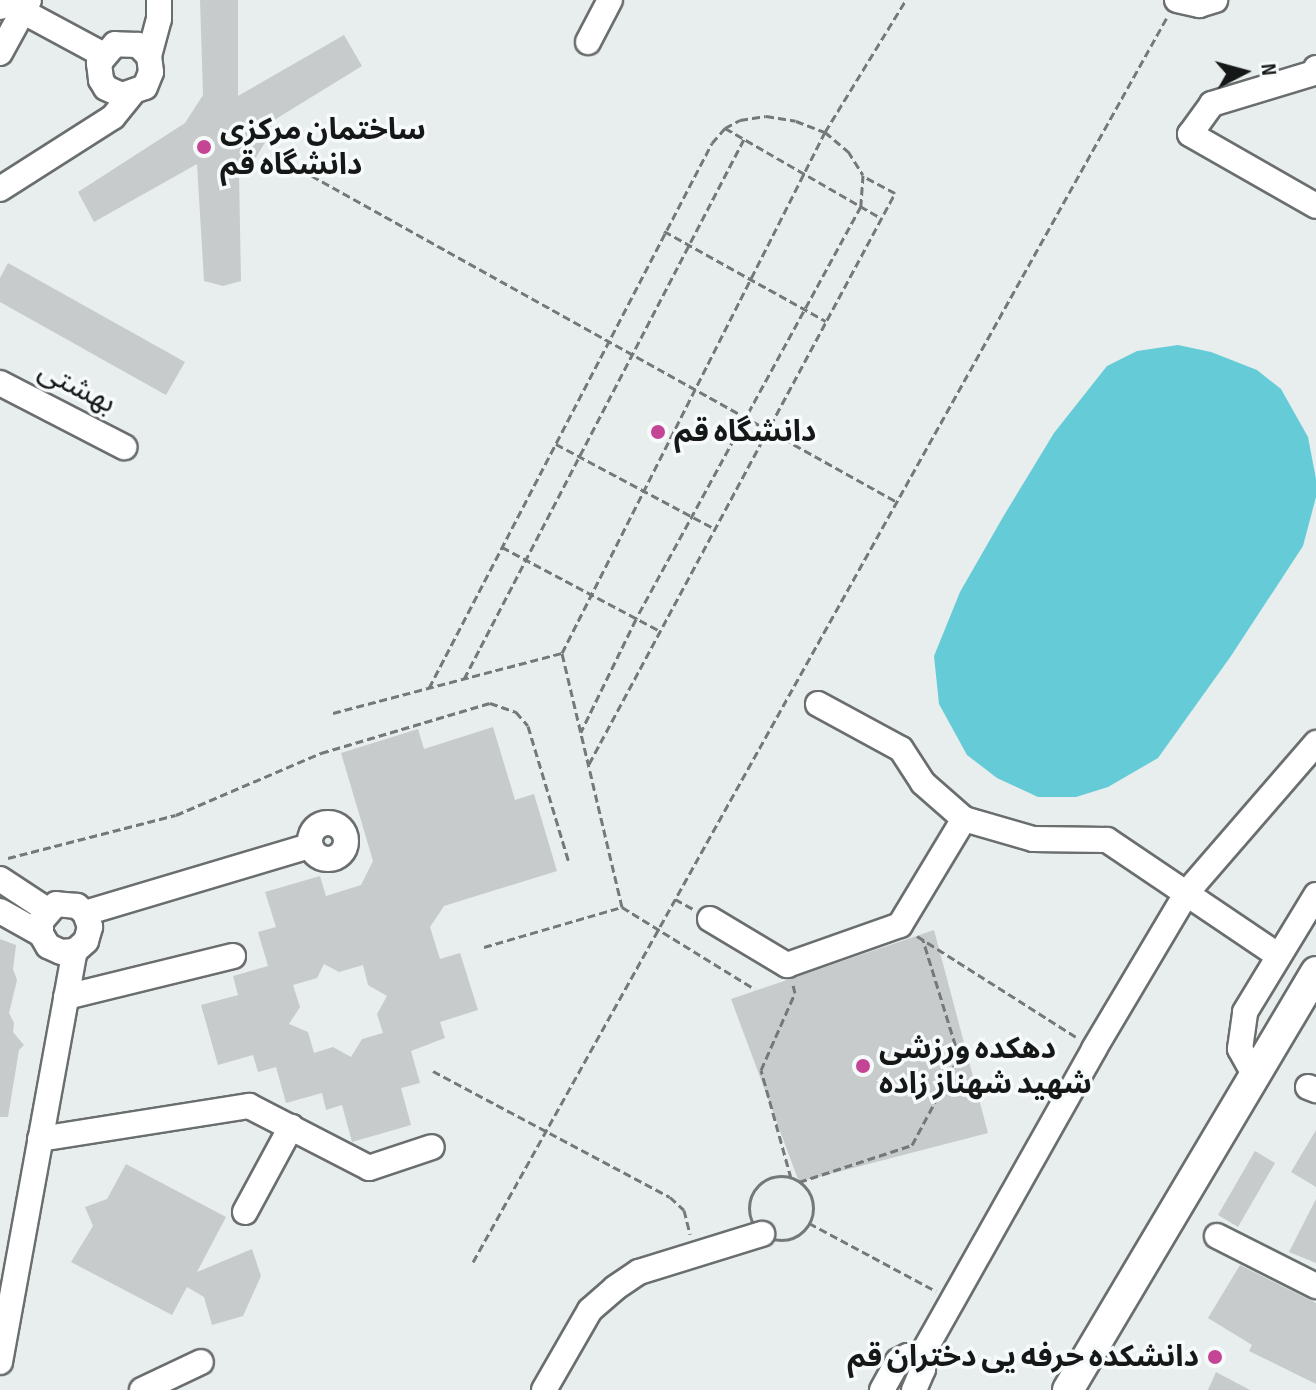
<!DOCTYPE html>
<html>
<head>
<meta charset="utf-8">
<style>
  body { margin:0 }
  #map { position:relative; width:1316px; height:1390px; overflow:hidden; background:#e8eded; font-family:"Sofia Sans Condensed","Noto Sans Arabic",sans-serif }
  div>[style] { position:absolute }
  .green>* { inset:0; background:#65ccd7 }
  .building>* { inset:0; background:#c7cbcc }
  .path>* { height:3px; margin-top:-1.5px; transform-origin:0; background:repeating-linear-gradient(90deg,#757878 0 8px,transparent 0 12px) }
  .path>.ring { margin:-1.5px; padding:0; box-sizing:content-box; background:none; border:3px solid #757878; border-radius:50% }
  .roads { filter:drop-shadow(2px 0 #6a6e6e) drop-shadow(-2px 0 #6a6e6e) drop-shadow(0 2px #6a6e6e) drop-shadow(0 -2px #6a6e6e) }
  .minor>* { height:24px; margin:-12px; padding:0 12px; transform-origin:12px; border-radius:12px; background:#fff }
  .minor>.ring { margin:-12px; padding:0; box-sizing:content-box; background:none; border:24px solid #fff; border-radius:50% }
  .major>* { height:30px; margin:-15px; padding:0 15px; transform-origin:15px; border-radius:15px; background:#fff }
  .dots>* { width:22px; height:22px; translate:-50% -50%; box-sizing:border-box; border:4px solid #f6fafb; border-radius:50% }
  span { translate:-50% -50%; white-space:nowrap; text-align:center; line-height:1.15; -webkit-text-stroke:7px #f6fafb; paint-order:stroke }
  .poi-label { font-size:30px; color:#161717; font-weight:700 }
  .left { translate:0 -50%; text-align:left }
  .right { translate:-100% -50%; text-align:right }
  .street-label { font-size:30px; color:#161717 }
  .north { position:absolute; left:1204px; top:32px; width:80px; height:80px; -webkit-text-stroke:6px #f6fafb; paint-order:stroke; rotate:84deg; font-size:22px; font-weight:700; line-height:32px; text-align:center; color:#161717 }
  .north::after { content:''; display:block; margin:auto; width:28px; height:36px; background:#161717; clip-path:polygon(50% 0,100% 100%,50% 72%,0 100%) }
</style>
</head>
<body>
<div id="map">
  <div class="green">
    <div style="clip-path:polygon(1178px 345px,1211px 352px,1257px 370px,1281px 389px,1308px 437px,1316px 479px,1316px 497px,1303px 546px,1231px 656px,1158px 758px,1108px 787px,1076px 797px,1038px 797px,997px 778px,967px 755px,939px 704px,934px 656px,960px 592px,1003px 517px,1054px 433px,1107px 366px,1137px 351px)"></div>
  </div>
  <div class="building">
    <div style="clip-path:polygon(200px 0,238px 0,238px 96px,344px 35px,362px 66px,271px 122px,272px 131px,247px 172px,239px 173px,241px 281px,223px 286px,204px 281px,197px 164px,94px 222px,78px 192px,185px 123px,203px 95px)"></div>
    <div style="clip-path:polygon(8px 263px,185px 362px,166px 395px,0 302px,0 278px)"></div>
    <div style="clip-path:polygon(evenodd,493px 727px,515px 800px,534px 794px,557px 871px,444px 906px,430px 927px,440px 959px,460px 953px,478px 1010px,440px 1022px,445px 1038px,411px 1051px,420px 1083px,401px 1088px,411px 1125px,352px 1142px,342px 1105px,326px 1110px,322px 1093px,286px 1103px,276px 1067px,258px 1072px,253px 1055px,218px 1065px,201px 1005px,238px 995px,233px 976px,268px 966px,258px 932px,276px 927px,265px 892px,320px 876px,326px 896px,361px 885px,373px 861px,341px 753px,418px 729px,424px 749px,493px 727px,324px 964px,339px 972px,363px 965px,368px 985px,387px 996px,377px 1014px,383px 1033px,362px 1039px,351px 1057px,333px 1047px,314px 1053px,308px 1032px,289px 1024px,300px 1007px,293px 985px,317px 978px,324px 964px)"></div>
    <div style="clip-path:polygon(934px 930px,988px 1133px,799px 1182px,731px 999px)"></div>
    <div style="clip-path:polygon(0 939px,16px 945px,13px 969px,17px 980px,9px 1013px,14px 1023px,13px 1032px,24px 1045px,19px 1050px,8px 1117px,0 1117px)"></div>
    <div style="clip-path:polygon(1316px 1130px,1316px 1187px,1291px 1172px)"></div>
    <div style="clip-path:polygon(1255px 1151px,1275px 1163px,1238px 1227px,1218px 1215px)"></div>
    <div style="clip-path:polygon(126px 1164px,226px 1217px,197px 1272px,252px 1249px,261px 1276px,243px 1316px,212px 1325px,204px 1297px,187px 1287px,172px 1315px,71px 1262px,93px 1226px,85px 1207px,107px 1199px)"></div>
    <div style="clip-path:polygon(1316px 1199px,1316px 1263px,1289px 1252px)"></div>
    <div style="clip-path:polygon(1240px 1265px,1316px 1303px,1316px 1384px,1249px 1351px,1252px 1345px,1208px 1318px)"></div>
    <div style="clip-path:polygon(1216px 1372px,1250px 1390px,1208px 1390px)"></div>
  </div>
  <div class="path">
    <div style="left:725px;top:128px;width:180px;rotate:30deg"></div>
    <div style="left:280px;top:158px;width:706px;rotate:29.14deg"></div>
    <div style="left:664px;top:231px;width:185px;rotate:29.1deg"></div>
    <div style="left:556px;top:444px;width:180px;rotate:28.1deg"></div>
    <div style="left:502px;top:547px;width:179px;rotate:28deg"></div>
    <div style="left:464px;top:679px;width:608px;rotate:-62.59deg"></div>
    <div style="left:429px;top:688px;width:614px;rotate:-62.56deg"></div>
    <div style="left:712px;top:143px;width:20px;rotate:-49deg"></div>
    <div style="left:725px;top:128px;width:17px;rotate:-28deg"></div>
    <div style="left:740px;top:120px;width:26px;rotate:-9deg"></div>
    <div style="left:766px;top:116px;width:30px;rotate:9deg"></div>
    <div style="left:796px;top:121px;width:31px;rotate:21deg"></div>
    <div style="left:825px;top:132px;width:30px;rotate:40deg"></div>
    <div style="left:848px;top:151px;width:28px;rotate:58deg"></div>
    <div style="left:863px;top:175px;width:31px;rotate:94deg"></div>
    <div style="left:861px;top:206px;width:470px;rotate:118.6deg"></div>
    <div style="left:636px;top:619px;width:126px;rotate:116deg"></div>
    <div style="left:333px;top:713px;width:237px;rotate:-14.7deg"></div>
    <div style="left:589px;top:764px;width:648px;rotate:-61.81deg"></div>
    <div style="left:895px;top:193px;width:36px;rotate:-152deg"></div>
    <div style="left:8px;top:858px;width:173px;rotate:-14.4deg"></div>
    <div style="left:176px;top:815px;width:158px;rotate:-23.2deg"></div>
    <div style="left:321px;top:753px;width:176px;rotate:-16.5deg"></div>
    <div style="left:490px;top:703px;width:28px;rotate:19deg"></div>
    <div style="left:516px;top:712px;width:18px;rotate:49deg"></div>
    <div style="left:528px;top:726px;width:143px;rotate:73.3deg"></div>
    <div style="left:675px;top:899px;width:21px;rotate:29deg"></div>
    <div style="left:622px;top:907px;width:156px;rotate:31.7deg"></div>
    <div style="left:917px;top:936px;width:188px;rotate:32.4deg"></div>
    <div style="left:484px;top:947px;width:144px;rotate:-16.2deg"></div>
    <div style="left:622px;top:907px;width:261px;rotate:-103.3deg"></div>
    <div style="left:562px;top:653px;width:584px;rotate:-63.22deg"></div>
    <div style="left:825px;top:132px;width:155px;rotate:-58.5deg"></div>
    <div style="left:433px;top:1071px;width:268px;rotate:28deg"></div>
    <div style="left:670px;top:1197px;width:19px;rotate:43deg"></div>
    <div style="left:684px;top:1210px;width:25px;rotate:76deg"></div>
    <div class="ring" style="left:749px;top:1176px;width:61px;height:61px"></div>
    <div style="left:791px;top:1178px;width:112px;rotate:-105.5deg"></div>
    <div style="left:761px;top:1070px;width:84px;rotate:-66.2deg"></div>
    <div style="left:795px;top:993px;width:8px;rotate:-104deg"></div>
    <div style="left:799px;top:1182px;width:119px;rotate:-18.1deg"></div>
    <div style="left:912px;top:1145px;width:100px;rotate:-61.9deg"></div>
    <div style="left:959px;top:1057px;width:122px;rotate:-107.1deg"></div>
    <div style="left:809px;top:1223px;width:144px;rotate:28.2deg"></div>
    <div style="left:473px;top:1262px;width:1425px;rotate:-60.86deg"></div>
  </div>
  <div class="roads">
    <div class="minor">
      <div style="left:1177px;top:0;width:23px;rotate:13deg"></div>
      <div style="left:1199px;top:5px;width:17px;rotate:-17deg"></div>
      <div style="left:0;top:7px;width:8px;rotate:-60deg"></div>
      <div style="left:22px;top:11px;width:91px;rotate:28.3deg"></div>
      <div style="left:588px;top:42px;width:47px;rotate:-62.4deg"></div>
      <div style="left:0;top:53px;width:60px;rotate:-61.3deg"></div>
      <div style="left:149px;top:56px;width:16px;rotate:-135deg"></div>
      <div style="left:138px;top:45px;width:23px;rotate:-178deg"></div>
      <div style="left:115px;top:44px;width:25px;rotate:130deg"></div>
      <div style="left:99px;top:63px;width:17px;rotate:83deg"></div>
      <div style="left:101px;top:80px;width:9px;rotate:58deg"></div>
      <div style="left:106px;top:88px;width:17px;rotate:24deg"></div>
      <div style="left:122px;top:95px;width:24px;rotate:-19deg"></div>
      <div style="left:145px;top:87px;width:16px;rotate:-68deg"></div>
      <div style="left:151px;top:72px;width:16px;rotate:-97deg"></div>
      <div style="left:149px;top:56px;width:38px;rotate:-75deg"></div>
      <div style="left:159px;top:19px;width:19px;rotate:-90deg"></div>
      <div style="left:1316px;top:68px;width:5px;rotate:112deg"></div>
      <div style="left:1314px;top:73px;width:107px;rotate:163.1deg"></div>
      <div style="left:1212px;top:104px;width:37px;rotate:126deg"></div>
      <div style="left:1190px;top:134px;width:145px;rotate:29.7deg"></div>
      <div style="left:0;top:189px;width:134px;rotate:-32.5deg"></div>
      <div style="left:113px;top:117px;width:28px;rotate:-51deg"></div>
      <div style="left:0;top:383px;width:140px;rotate:27.3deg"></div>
      <div style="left:818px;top:704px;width:94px;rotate:28.5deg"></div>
      <div style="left:901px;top:749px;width:40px;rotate:57.1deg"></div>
      <div style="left:923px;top:783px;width:55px;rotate:41.3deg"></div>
      <div style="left:964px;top:819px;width:72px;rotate:16.2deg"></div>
      <div style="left:1033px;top:839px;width:74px;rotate:0.8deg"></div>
      <div style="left:1107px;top:840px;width:207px;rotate:34deg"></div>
      <div class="ring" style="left:310px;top:823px;width:12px;height:12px"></div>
      <div style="left:0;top:879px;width:56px;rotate:33.4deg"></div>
      <div style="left:0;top:911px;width:47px;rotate:29.3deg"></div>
      <div style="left:41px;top:934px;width:14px;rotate:60deg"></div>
      <div style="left:48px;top:946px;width:14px;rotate:25deg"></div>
      <div style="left:61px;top:952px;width:14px;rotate:-4deg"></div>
      <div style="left:75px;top:951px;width:15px;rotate:-42deg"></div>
      <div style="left:86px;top:941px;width:15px;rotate:-74deg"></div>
      <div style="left:90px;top:927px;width:15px;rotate:-110deg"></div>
      <div style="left:85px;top:913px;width:11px;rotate:-139deg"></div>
      <div style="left:77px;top:906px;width:21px;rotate:-175deg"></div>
      <div style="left:56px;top:904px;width:23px;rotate:131deg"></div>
      <div style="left:41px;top:921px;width:13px;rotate:90deg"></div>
      <div style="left:85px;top:913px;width:235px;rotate:-16.6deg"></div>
      <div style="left:710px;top:919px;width:90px;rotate:30.9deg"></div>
      <div style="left:787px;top:965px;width:120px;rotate:-19.5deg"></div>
      <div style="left:900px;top:925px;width:124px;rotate:-58.9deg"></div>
      <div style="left:66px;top:997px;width:172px;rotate:-13.8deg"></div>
      <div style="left:1255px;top:1076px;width:31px;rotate:-119deg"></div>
      <div style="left:1240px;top:1049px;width:37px;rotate:-82deg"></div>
      <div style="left:1245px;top:1012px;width:137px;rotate:-58.7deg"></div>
      <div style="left:1308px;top:1087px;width:9px;rotate:21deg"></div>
      <div style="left:40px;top:1139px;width:212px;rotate:-9deg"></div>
      <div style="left:249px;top:1106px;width:135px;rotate:27.3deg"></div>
      <div style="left:369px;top:1168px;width:66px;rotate:-18.4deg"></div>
      <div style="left:245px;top:1212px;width:97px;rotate:-61.6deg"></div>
      <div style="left:1217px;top:1236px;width:111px;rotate:26.8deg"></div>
      <div style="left:919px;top:1360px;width:357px;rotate:-60.6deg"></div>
      <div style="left:1094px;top:1049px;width:184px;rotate:-59.3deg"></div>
      <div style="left:1188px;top:891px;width:196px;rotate:-49.1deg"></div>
      <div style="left:0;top:1362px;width:418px;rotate:-79.7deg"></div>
      <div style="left:142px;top:1390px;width:65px;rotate:-25.4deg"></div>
      <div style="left:544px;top:1390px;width:92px;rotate:-60.1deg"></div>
      <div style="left:590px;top:1310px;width:33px;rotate:-41deg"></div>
      <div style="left:615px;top:1288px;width:29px;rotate:-34deg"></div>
      <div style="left:639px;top:1272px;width:129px;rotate:-17.2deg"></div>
      <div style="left:882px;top:1390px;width:33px;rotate:-61deg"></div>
      <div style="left:898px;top:1361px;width:11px;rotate:-27deg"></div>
      <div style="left:908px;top:1356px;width:12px;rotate:20deg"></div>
      <div style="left:919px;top:1360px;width:10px;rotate:66deg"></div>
      <div style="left:923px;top:1369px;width:23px;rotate:113deg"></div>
    </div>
    <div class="major">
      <div style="left:1068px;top:1390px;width:486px;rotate:-59.3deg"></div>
    </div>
  </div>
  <div class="dots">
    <div style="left:204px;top:147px;background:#c44593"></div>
    <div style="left:658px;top:432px;background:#c44593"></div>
    <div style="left:863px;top:1066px;background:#c44593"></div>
    <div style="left:1215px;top:1357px;background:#c44593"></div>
  </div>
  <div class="poi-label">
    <span class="left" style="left:220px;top:147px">ساختمان مرکزی<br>دانشگاه قم</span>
    <span class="left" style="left:674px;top:432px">دانشگاه قم</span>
    <span class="left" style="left:879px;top:1066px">دهکده ورزشی<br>شهید شهناز زاده</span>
    <span class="right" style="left:1199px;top:1357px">دانشکده حرفه یی دختران قم</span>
  </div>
  <div class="street-label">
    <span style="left:77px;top:387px;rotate:27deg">بهشتی</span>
  </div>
  <div class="north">N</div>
</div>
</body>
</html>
